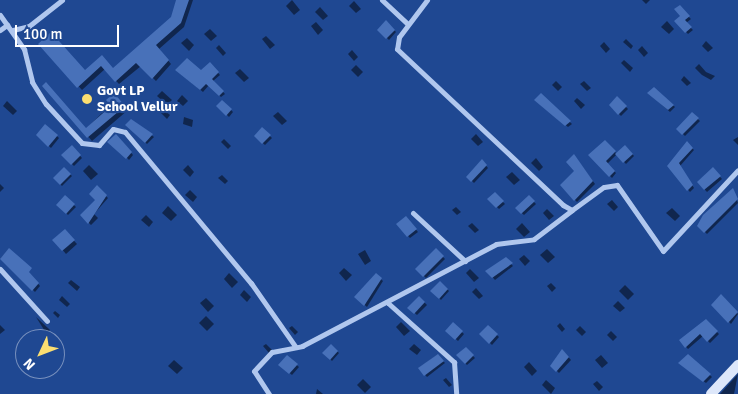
<!DOCTYPE html>
<html>
<head>
<meta charset="utf-8">
<style>
  body { margin:0 }
  #map { position:relative; width:738px; height:394px; overflow:hidden; background:#1f4892; font-family:Signika,sans-serif }
  div>[style] { position:absolute }
  .shadow>* { inset:0; background:#0007 }
  .building>* { inset:0; background:#4871b9 }
  .street>* { height:5px; margin:-2.5px; padding:0 2.5px; transform-origin:2.5px; border-radius:2.5px; background:#b0c7ee }
  .secondary>* { height:10px; margin:-5px; padding:0 5px; transform-origin:5px; border-radius:5px; background:#dde7fa }
  .dots>* { width:14px; height:14px; translate:-50% -50%; box-sizing:border-box; border:2px solid #1f4892; border-radius:50% }
  span { translate:-50% -50%; white-space:nowrap; text-align:center; line-height:1.15; -webkit-text-stroke:4.5px #1f4892; paint-order:stroke }
  .poi-label { font-size:14px; color:#fff; font-weight:700 }
  .left { translate:0 -50%; text-align:left }
  .north { position:absolute; left:15px; top:329px; width:50px; height:50px; box-sizing:border-box; background:#1f4892; border:1px solid #7991be; border-radius:50%; rotate:227deg; font-size:14px; font-weight:700; line-height:20px; text-align:center; color:#fff }
  .north::after { content:''; display:block; margin:auto; width:18px; height:22px; background:#fbde71; clip-path:polygon(50% 0,100% 100%,50% 72%,0 100%) }
  .scale { position:absolute; left:15px; top:25px; width:104px; height:22px; box-sizing:border-box; border:2px solid #fff; border-top:0; padding-left:6px; font-size:15px; line-height:18px; white-space:nowrap; color:#fff; -webkit-text-stroke:4px #1f4892; paint-order:stroke }
</style>
</head>
<body>
<div id="map">
  <div class="shadow">
    <div style="clip-path:polygon(177px 0,193px 0,184px 27px,159px 49px,171px 64px,156px 81px,141px 66px,119px 84px,105px 69px,82px 90px,40px 44px,85px 72px,102px 57px,113px 70px,172px 18px)"></div>
    <div style="clip-path:polygon(292px 0,300px 10px,294px 15px,286px 6px)"></div>
    <div style="clip-path:polygon(642px 0,650px 0,646px 4px)"></div>
    <div style="clip-path:polygon(354px 1px,361px 9px,356px 13px,349px 6px)"></div>
    <div style="clip-path:polygon(320px 7px,328px 16px,323px 20px,315px 12px)"></div>
    <div style="clip-path:polygon(679px 7px,691px 19px,686px 23px,693px 30px,688px 34px,676px 21px,681px 16px)"></div>
    <div style="clip-path:polygon(667px 21px,674px 29px,669px 34px,661px 27px)"></div>
    <div style="clip-path:polygon(316px 22px,323px 30px,318px 35px,311px 26px)"></div>
    <div style="clip-path:polygon(386px 22px,396px 32px,389px 40px,379px 30px)"></div>
    <div style="clip-path:polygon(210px 29px,217px 36px,211px 41px,204px 34px)"></div>
    <div style="clip-path:polygon(266px 36px,275px 45px,270px 49px,262px 39px)"></div>
    <div style="clip-path:polygon(187px 38px,194px 45px,189px 51px,181px 43px)"></div>
    <div style="clip-path:polygon(626px 39px,633px 46px,631px 49px,623px 42px)"></div>
    <div style="clip-path:polygon(706px 41px,713px 48px,708px 52px,702px 46px)"></div>
    <div style="clip-path:polygon(604px 42px,610px 49px,606px 53px,600px 46px)"></div>
    <div style="clip-path:polygon(219px 45px,226px 53px,223px 56px,216px 48px)"></div>
    <div style="clip-path:polygon(642px 46px,648px 53px,644px 57px,638px 50px)"></div>
    <div style="clip-path:polygon(352px 50px,358px 57px,354px 61px,348px 54px)"></div>
    <div style="clip-path:polygon(624px 60px,633px 68px,630px 72px,621px 63px)"></div>
    <div style="clip-path:polygon(210px 64px,220px 75px,213px 81px,225px 94px,221px 97px,209px 85px,203px 92px,179px 72px,201px 72px)"></div>
    <div style="clip-path:polygon(699px 64px,706px 72px,715px 76px,711px 80px,702px 75px,695px 68px)"></div>
    <div style="clip-path:polygon(356px 65px,363px 72px,358px 77px,351px 70px)"></div>
    <div style="clip-path:polygon(240px 69px,249px 78px,244px 82px,235px 73px)"></div>
    <div style="clip-path:polygon(684px 76px,691px 83px,687px 86px,681px 80px)"></div>
    <div style="clip-path:polygon(556px 81px,562px 87px,558px 91px,552px 85px)"></div>
    <div style="clip-path:polygon(584px 81px,591px 88px,587px 91px,580px 84px)"></div>
    <div style="clip-path:polygon(44px 86px,86px 129px,117px 98px,128px 110px,92px 141px)"></div>
    <div style="clip-path:polygon(654px 88px,675px 107px,670px 112px,649px 93px)"></div>
    <div style="clip-path:polygon(162px 91px,172px 100px,167px 105px,157px 96px)"></div>
    <div style="clip-path:polygon(182px 95px,188px 101px,183px 106px,177px 101px)"></div>
    <div style="clip-path:polygon(541px 95px,572px 124px,568px 127px,536px 100px)"></div>
    <div style="clip-path:polygon(577px 98px,585px 105px,581px 109px,574px 101px)"></div>
    <div style="clip-path:polygon(617px 98px,628px 109px,621px 116px,610px 105px)"></div>
    <div style="clip-path:polygon(7px 101px,17px 111px,13px 115px,3px 106px)"></div>
    <div style="clip-path:polygon(222px 101px,233px 112px,229px 117px,218px 106px)"></div>
    <div style="clip-path:polygon(163px 109px,170px 115px,167px 119px,160px 112px)"></div>
    <div style="clip-path:polygon(278px 112px,287px 121px,282px 125px,273px 116px)"></div>
    <div style="clip-path:polygon(692px 114px,700px 121px,685px 136px,678px 129px)"></div>
    <div style="clip-path:polygon(184px 117px,193px 120px,192px 127px,183px 124px)"></div>
    <div style="clip-path:polygon(131px 120px,154px 137px,147px 144px,127px 125px)"></div>
    <div style="clip-path:polygon(46px 126px,59px 138px,51px 148px,37px 135px)"></div>
    <div style="clip-path:polygon(262px 129px,272px 138px,265px 145px,255px 136px)"></div>
    <div style="clip-path:polygon(476px 134px,483px 142px,478px 146px,471px 139px)"></div>
    <div style="clip-path:polygon(116px 136px,133px 155px,129px 160px,111px 140px)"></div>
    <div style="clip-path:polygon(738px 137px,738px 145px,733px 140px)"></div>
    <div style="clip-path:polygon(224px 139px,231px 146px,228px 149px,221px 142px)"></div>
    <div style="clip-path:polygon(605px 142px,617px 154px,625px 146px,634px 156px,626px 164px,617px 154px,607px 164px,616px 173px,612px 178px,590px 155px)"></div>
    <div style="clip-path:polygon(687px 143px,694px 150px,680px 166px,694px 188px,690px 192px,668px 166px)"></div>
    <div style="clip-path:polygon(72px 147px,82px 158px,74px 166px,63px 155px)"></div>
    <div style="clip-path:polygon(536px 158px,543px 167px,539px 171px,531px 163px)"></div>
    <div style="clip-path:polygon(576px 158px,595px 184px,577px 202px,561px 185px,576px 171px)"></div>
    <div style="clip-path:polygon(482px 161px,488px 168px,474px 183px,468px 177px)"></div>
    <div style="clip-path:polygon(89px 165px,98px 174px,91px 180px,83px 171px)"></div>
    <div style="clip-path:polygon(188px 165px,194px 172px,190px 177px,183px 170px)"></div>
    <div style="clip-path:polygon(64px 169px,72px 176px,62px 186px,54px 178px)"></div>
    <div style="clip-path:polygon(713px 169px,722px 179px,707px 192px,698px 182px)"></div>
    <div style="clip-path:polygon(512px 172px,520px 180px,514px 185px,506px 177px)"></div>
    <div style="clip-path:polygon(222px 175px,228px 181px,225px 184px,218px 178px)"></div>
    <div style="clip-path:polygon(0 184px,4px 188px,0 192px)"></div>
    <div style="clip-path:polygon(97px 187px,108px 198px,94px 214px,98px 218px,91px 225px,81px 215px,97px 200px)"></div>
    <div style="clip-path:polygon(190px 190px,197px 197px,193px 202px,185px 195px)"></div>
    <div style="clip-path:polygon(733px 190px,738px 203px,707px 234px,699px 226px)"></div>
    <div style="clip-path:polygon(495px 194px,505px 204px,499px 209px,489px 199px)"></div>
    <div style="clip-path:polygon(65px 197px,76px 207px,68px 215px,58px 205px)"></div>
    <div style="clip-path:polygon(529px 197px,536px 204px,524px 215px,516px 208px)"></div>
    <div style="clip-path:polygon(612px 200px,618px 207px,614px 211px,607px 204px)"></div>
    <div style="clip-path:polygon(168px 206px,177px 215px,171px 221px,162px 213px)"></div>
    <div style="clip-path:polygon(456px 207px,461px 212px,457px 215px,452px 210px)"></div>
    <div style="clip-path:polygon(672px 208px,680px 216px,675px 221px,666px 213px)"></div>
    <div style="clip-path:polygon(547px 209px,554px 216px,549px 220px,543px 213px)"></div>
    <div style="clip-path:polygon(146px 215px,153px 222px,149px 227px,141px 220px)"></div>
    <div style="clip-path:polygon(406px 218px,418px 232px,410px 238px,398px 225px)"></div>
    <div style="clip-path:polygon(472px 223px,479px 230px,475px 233px,468px 226px)"></div>
    <div style="clip-path:polygon(522px 223px,530px 232px,524px 237px,516px 229px)"></div>
    <div style="clip-path:polygon(65px 231px,77px 244px,66px 254px,54px 240px)"></div>
    <div style="clip-path:polygon(9px 249px,40px 286px,35px 292px,1px 258px)"></div>
    <div style="clip-path:polygon(547px 249px,555px 257px,548px 263px,540px 255px)"></div>
    <div style="clip-path:polygon(365px 250px,371px 261px,365px 265px,358px 254px)"></div>
    <div style="clip-path:polygon(436px 250px,445px 259px,426px 278px,417px 269px)"></div>
    <div style="clip-path:polygon(524px 255px,530px 261px,525px 266px,519px 259px)"></div>
    <div style="clip-path:polygon(506px 259px,513px 266px,495px 280px,487px 271px)"></div>
    <div style="clip-path:polygon(344px 268px,352px 275px,346px 281px,339px 273px)"></div>
    <div style="clip-path:polygon(470px 269px,479px 278px,474px 282px,466px 273px)"></div>
    <div style="clip-path:polygon(229px 273px,238px 282px,232px 288px,224px 279px)"></div>
    <div style="clip-path:polygon(376px 275px,383px 281px,367px 307px,356px 297px)"></div>
    <div style="clip-path:polygon(71px 280px,80px 287px,77px 291px,68px 283px)"></div>
    <div style="clip-path:polygon(440px 282px,449px 291px,441px 300px,432px 291px)"></div>
    <div style="clip-path:polygon(551px 283px,556px 288px,552px 292px,547px 286px)"></div>
    <div style="clip-path:polygon(625px 285px,634px 294px,628px 300px,619px 291px)"></div>
    <div style="clip-path:polygon(476px 288px,483px 296px,479px 299px,472px 292px)"></div>
    <div style="clip-path:polygon(244px 290px,251px 297px,247px 302px,240px 295px)"></div>
    <div style="clip-path:polygon(62px 296px,70px 304px,67px 307px,59px 300px)"></div>
    <div style="clip-path:polygon(721px 296px,738px 314px,731px 324px,713px 305px)"></div>
    <div style="clip-path:polygon(419px 297px,427px 305px,417px 315px,409px 308px)"></div>
    <div style="clip-path:polygon(206px 298px,214px 306px,208px 312px,200px 303px)"></div>
    <div style="clip-path:polygon(618px 301px,625px 308px,620px 312px,613px 306px)"></div>
    <div style="clip-path:polygon(55px 311px,60px 315px,58px 318px,53px 313px)"></div>
    <div style="clip-path:polygon(206px 316px,214px 324px,207px 331px,199px 323px)"></div>
    <div style="clip-path:polygon(36px 317px,49px 329px,50px 330px,46px 333px)"></div>
    <div style="clip-path:polygon(706px 321px,719px 334px,710px 343px,703px 336px,688px 349px,680px 340px)"></div>
    <div style="clip-path:polygon(401px 322px,410px 331px,404px 336px,396px 327px)"></div>
    <div style="clip-path:polygon(560px 323px,565px 329px,562px 332px,557px 326px)"></div>
    <div style="clip-path:polygon(453px 324px,464px 334px,458px 341px,447px 331px)"></div>
    <div style="clip-path:polygon(0 325px,5px 330px,0 334px)"></div>
    <div style="clip-path:polygon(292px 326px,298px 332px,295px 335px,289px 328px)"></div>
    <div style="clip-path:polygon(580px 326px,586px 332px,582px 336px,576px 330px)"></div>
    <div style="clip-path:polygon(488px 327px,499px 337px,492px 345px,481px 334px)"></div>
    <div style="clip-path:polygon(611px 331px,617px 337px,613px 341px,607px 335px)"></div>
    <div style="clip-path:polygon(25px 335px,29px 339px,25px 345px,20px 341px)"></div>
    <div style="clip-path:polygon(266px 344px,272px 350px,269px 353px,263px 346px)"></div>
    <div style="clip-path:polygon(414px 344px,421px 350px,417px 355px,409px 349px)"></div>
    <div style="clip-path:polygon(331px 346px,339px 353px,332px 361px,324px 353px)"></div>
    <div style="clip-path:polygon(466px 349px,475px 358px,467px 365px,458px 356px)"></div>
    <div style="clip-path:polygon(563px 351px,571px 360px,559px 373px,552px 366px)"></div>
    <div style="clip-path:polygon(437px 355px,445px 363px,427px 377px,419px 368px)"></div>
    <div style="clip-path:polygon(601px 355px,608px 363px,602px 368px,595px 360px)"></div>
    <div style="clip-path:polygon(688px 356px,712px 377px,706px 383px,682px 365px)"></div>
    <div style="clip-path:polygon(287px 357px,299px 367px,292px 375px,280px 365px)"></div>
    <div style="clip-path:polygon(174px 360px,183px 368px,177px 374px,168px 366px)"></div>
    <div style="clip-path:polygon(529px 362px,537px 371px,532px 376px,524px 367px)"></div>
    <div style="clip-path:polygon(738px 374px,734px 394px,720px 394px)"></div>
    <div style="clip-path:polygon(446px 378px,452px 385px,449px 387px,443px 380px)"></div>
    <div style="clip-path:polygon(363px 379px,371px 387px,365px 393px,357px 385px)"></div>
    <div style="clip-path:polygon(546px 380px,555px 388px,551px 394px,542px 385px)"></div>
    <div style="clip-path:polygon(597px 381px,603px 387px,599px 391px,593px 384px)"></div>
    <div style="clip-path:polygon(317px 389px,323px 394px,316px 394px)"></div>
  </div>
  <div class="building">
    <div style="clip-path:polygon(176px 0,189px 0,181px 23px,156px 45px,169px 60px,152px 79px,136px 63px,115px 82px,101px 66px,77px 88px,38px 44px,51px 32px,85px 70px,102px 55px,113px 68px,171px 17px)"></div>
    <div style="clip-path:polygon(680px 5px,690px 16px,685px 20px,692px 27px,685px 33px,674px 21px,680px 16px,674px 9px)"></div>
    <div style="clip-path:polygon(386px 20px,395px 30px,386px 39px,377px 30px)"></div>
    <div style="clip-path:polygon(187px 58px,201px 70px,210px 62px,219px 72px,212px 79px,224px 91px,219px 96px,206px 84px,200px 90px,175px 70px)"></div>
    <div style="clip-path:polygon(46px 82px,86px 128px,111px 106px,106px 100px,114px 93px,125px 106px,87px 138px,42px 86px)"></div>
    <div style="clip-path:polygon(654px 87px,674px 105px,668px 110px,647px 93px)"></div>
    <div style="clip-path:polygon(541px 93px,571px 121px,565px 126px,534px 100px)"></div>
    <div style="clip-path:polygon(617px 96px,627px 106px,618px 115px,609px 105px)"></div>
    <div style="clip-path:polygon(222px 100px,232px 109px,226px 116px,216px 106px)"></div>
    <div style="clip-path:polygon(692px 112px,699px 118px,682px 135px,676px 129px)"></div>
    <div style="clip-path:polygon(131px 119px,153px 134px,145px 143px,125px 125px)"></div>
    <div style="clip-path:polygon(45px 124px,58px 135px,48px 147px,36px 135px)"></div>
    <div style="clip-path:polygon(262px 127px,271px 135px,262px 144px,254px 136px)"></div>
    <div style="clip-path:polygon(116px 134px,132px 152px,126px 159px,107px 142px)"></div>
    <div style="clip-path:polygon(605px 140px,616px 151px,606px 161px,615px 171px,609px 177px,588px 155px)"></div>
    <div style="clip-path:polygon(687px 141px,693px 148px,679px 163px,693px 185px,687px 191px,667px 166px)"></div>
    <div style="clip-path:polygon(72px 145px,81px 155px,71px 165px,61px 155px)"></div>
    <div style="clip-path:polygon(625px 145px,633px 154px,623px 163px,615px 154px)"></div>
    <div style="clip-path:polygon(574px 154px,593px 181px,574px 201px,560px 185px,574px 171px,566px 162px)"></div>
    <div style="clip-path:polygon(482px 159px,487px 165px,471px 182px,466px 177px)"></div>
    <div style="clip-path:polygon(64px 167px,71px 174px,60px 185px,53px 178px)"></div>
    <div style="clip-path:polygon(713px 167px,721px 176px,704px 190px,697px 182px)"></div>
    <div style="clip-path:polygon(97px 185px,107px 195px,88px 224px,80px 215px,95px 200px,89px 194px)"></div>
    <div style="clip-path:polygon(733px 188px,738px 199px,704px 233px,697px 226px,703px 215px)"></div>
    <div style="clip-path:polygon(495px 192px,504px 201px,496px 208px,487px 199px)"></div>
    <div style="clip-path:polygon(65px 195px,75px 204px,66px 214px,56px 205px)"></div>
    <div style="clip-path:polygon(529px 195px,535px 201px,521px 214px,515px 208px)"></div>
    <div style="clip-path:polygon(406px 216px,417px 229px,407px 237px,396px 224px)"></div>
    <div style="clip-path:polygon(65px 229px,75px 240px,62px 251px,52px 240px)"></div>
    <div style="clip-path:polygon(9px 248px,32px 268px,29px 272px,39px 283px,32px 291px,0 259px)"></div>
    <div style="clip-path:polygon(436px 248px,444px 256px,423px 277px,415px 269px)"></div>
    <div style="clip-path:polygon(506px 257px,513px 263px,492px 278px,485px 271px)"></div>
    <div style="clip-path:polygon(376px 273px,382px 278px,364px 306px,354px 297px)"></div>
    <div style="clip-path:polygon(440px 281px,448px 289px,439px 299px,430px 291px)"></div>
    <div style="clip-path:polygon(721px 294px,738px 312px,728px 323px,711px 305px)"></div>
    <div style="clip-path:polygon(419px 296px,425px 302px,414px 314px,407px 308px)"></div>
    <div style="clip-path:polygon(706px 319px,718px 331px,707px 342px,700px 334px,685px 348px,679px 340px)"></div>
    <div style="clip-path:polygon(453px 322px,463px 331px,455px 340px,445px 331px)"></div>
    <div style="clip-path:polygon(488px 325px,498px 334px,489px 344px,479px 334px)"></div>
    <div style="clip-path:polygon(331px 344px,338px 351px,330px 360px,322px 353px)"></div>
    <div style="clip-path:polygon(466px 347px,474px 355px,465px 364px,456px 355px)"></div>
    <div style="clip-path:polygon(562px 349px,569px 357px,556px 372px,550px 366px)"></div>
    <div style="clip-path:polygon(438px 354px,444px 361px,424px 376px,418px 368px)"></div>
    <div style="clip-path:polygon(688px 354px,711px 374px,703px 382px,678px 363px)"></div>
    <div style="clip-path:polygon(287px 355px,298px 364px,289px 374px,278px 365px)"></div>
  </div>
  <div class="street">
    <div style="left:382px;top:0;width:35px;rotate:43deg"></div>
    <div style="left:427px;top:0;width:46px;rotate:127.1deg"></div>
    <div style="left:399px;top:37px;width:12px;rotate:99deg"></div>
    <div style="left:397px;top:49px;width:228px;rotate:43.2deg"></div>
    <div style="left:563px;top:205px;width:10px;rotate:29deg"></div>
    <div style="left:572px;top:210px;width:39px;rotate:-36deg"></div>
    <div style="left:604px;top:187px;width:13px;rotate:-9deg"></div>
    <div style="left:617px;top:185px;width:80px;rotate:55.1deg"></div>
    <div style="left:663px;top:251px;width:110px;rotate:-47.2deg"></div>
    <div style="left:0;top:15px;width:42px;rotate:54.8deg"></div>
    <div style="left:24px;top:49px;width:34px;rotate:76deg"></div>
    <div style="left:32px;top:82px;width:26px;rotate:58deg"></div>
    <div style="left:46px;top:104px;width:53px;rotate:47.3deg"></div>
    <div style="left:82px;top:143px;width:17px;rotate:7deg"></div>
    <div style="left:99px;top:145px;width:21px;rotate:-49deg"></div>
    <div style="left:113px;top:129px;width:12px;rotate:14deg"></div>
    <div style="left:125px;top:132px;width:197px;rotate:50.2deg"></div>
    <div style="left:251px;top:283px;width:77px;rotate:55.1deg"></div>
    <div style="left:0;top:30px;width:9px;rotate:-36deg"></div>
    <div style="left:13px;top:30px;width:16px;rotate:-14deg"></div>
    <div style="left:29px;top:26px;width:42px;rotate:-38.2deg"></div>
    <div style="left:413px;top:213px;width:71px;rotate:42.7deg"></div>
    <div style="left:0;top:269px;width:70px;rotate:47.9deg"></div>
    <div style="left:388px;top:303px;width:89px;rotate:41.8deg"></div>
    <div style="left:454px;top:362px;width:32px;rotate:86deg"></div>
    <div style="left:269px;top:394px;width:27px;rotate:-123deg"></div>
    <div style="left:254px;top:371px;width:26px;rotate:-47deg"></div>
    <div style="left:272px;top:352px;width:31px;rotate:-11deg"></div>
    <div style="left:302px;top:346px;width:219px;rotate:-27.7deg"></div>
    <div style="left:496px;top:244px;width:38px;rotate:-7deg"></div>
    <div style="left:534px;top:239px;width:48px;rotate:-37.3deg"></div>
  </div>
  <div class="secondary">
    <div style="left:711px;top:394px;width:40px;rotate:-47deg"></div>
  </div>
  <div class="dots">
    <div style="left:87px;top:99px;background:#fbde71"></div>
  </div>
  <div class="poi-label">
    <span class="left" style="left:97px;top:99px">Govt LP<br>School Vellur</span>
  </div>
  <div class="north">N</div>
  <div class="scale">100 m</div>
</div>
</body>
</html>
